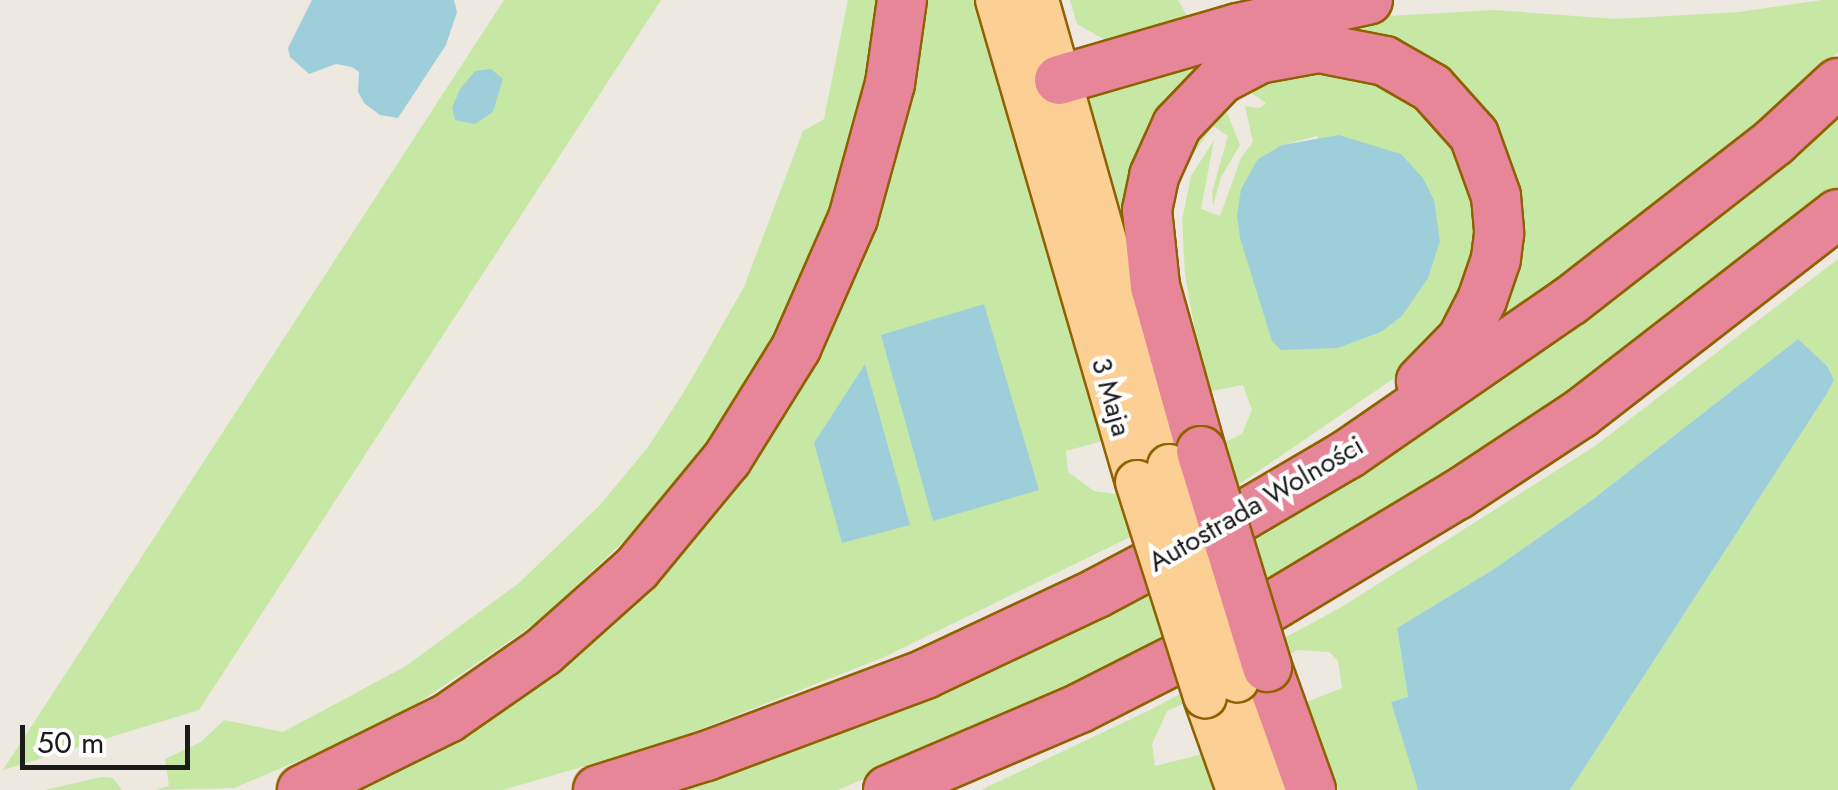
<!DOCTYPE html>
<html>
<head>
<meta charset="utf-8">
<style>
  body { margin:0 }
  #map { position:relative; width:1838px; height:790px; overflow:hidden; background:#ede8e0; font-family:Jost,sans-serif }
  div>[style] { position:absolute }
  .grass>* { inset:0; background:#c6e8a4 }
  .water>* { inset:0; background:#9fcedb }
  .roads { filter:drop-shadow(2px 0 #916000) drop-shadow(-2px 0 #916000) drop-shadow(0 2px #916000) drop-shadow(0 -2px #916000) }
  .major>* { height:42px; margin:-21px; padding:0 21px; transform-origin:21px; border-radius:21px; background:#fccf95 }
  .highway>* { height:48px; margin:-24px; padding:0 24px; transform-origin:24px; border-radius:24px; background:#e68698 }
  .bridges { filter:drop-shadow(2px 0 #916000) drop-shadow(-2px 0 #916000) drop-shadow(0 2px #916000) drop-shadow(0 -2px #916000) }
  .major-bridge>* { height:42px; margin:-21px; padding:0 21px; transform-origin:21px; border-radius:21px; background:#fccf95 }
  .highway-bridge>* { height:48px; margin:-24px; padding:0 24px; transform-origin:24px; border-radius:24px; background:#e68698 }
  span { translate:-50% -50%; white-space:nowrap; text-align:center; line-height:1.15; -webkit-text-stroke:8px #fff; paint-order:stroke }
  .street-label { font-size:28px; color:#1b1b1b }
  .scale { position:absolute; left:20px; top:725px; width:170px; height:45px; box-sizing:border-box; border:5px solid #1b1b1b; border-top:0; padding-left:12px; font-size:30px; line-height:35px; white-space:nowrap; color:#1b1b1b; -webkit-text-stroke:8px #fff; paint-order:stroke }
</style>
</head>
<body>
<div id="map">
  <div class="grass">
    <div style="clip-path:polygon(504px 0,661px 0,199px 710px,3px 770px)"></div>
    <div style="clip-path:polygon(848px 0,878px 0,858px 118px,829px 215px,755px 373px,691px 467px,642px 524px,539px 621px,390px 722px,234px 788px,155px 790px,169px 786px,165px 759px,201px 742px,224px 720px,283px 732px,406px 666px,519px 583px,600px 505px,648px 447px,687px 387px,744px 287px,803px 131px,824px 119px)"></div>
    <div style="clip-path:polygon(evenodd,919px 0,979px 0,1106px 440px,1066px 451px,1068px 472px,1094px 491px,1114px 494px,1242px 434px,1252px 410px,1243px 385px,1206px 392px,1185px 275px,1182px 220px,1191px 176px,1214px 140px,1201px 209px,1220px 216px,1241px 158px,1253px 142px,1245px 106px,1260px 108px,1266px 103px,1243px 87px,1270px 75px,1343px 67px,1433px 111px,1470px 168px,1482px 240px,1448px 326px,1409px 368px,1241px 483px,882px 658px,670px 741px,503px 790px,351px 790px,489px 714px,791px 398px,919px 0,1317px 136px,1381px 332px,1338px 348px,1258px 159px,1282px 145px,1317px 136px)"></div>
    <div style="clip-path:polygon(1070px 0,1178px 0,1190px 21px,1109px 42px,1077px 24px)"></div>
    <div style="clip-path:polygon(1822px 0,1838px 0,1838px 52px,1779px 107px,1484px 335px,1510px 266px,1431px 73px,1219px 67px,1137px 291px,1083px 99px,1088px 93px,1328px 25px,1387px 16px,1495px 10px,1615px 19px,1739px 12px)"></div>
    <div style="clip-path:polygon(1222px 100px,1240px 145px,1221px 177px,1213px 206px,1212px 192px,1228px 136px,1213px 126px,1189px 160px,1173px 199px,1171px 232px,1163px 202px,1207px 116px)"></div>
    <div style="clip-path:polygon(1838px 114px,1838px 189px,1638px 348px,1458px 476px,1108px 674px,838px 790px,664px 790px,1105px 612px)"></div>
    <div style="clip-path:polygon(1838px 259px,1838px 790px,1570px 790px,1826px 395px,1798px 339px,1592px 500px,1494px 569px,1397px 628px,1408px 697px,1391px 702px,1418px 790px,1339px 790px,1307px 702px,1342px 688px,1338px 661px,1329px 652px,1298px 650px,1167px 711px,1152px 744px,1155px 766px,1203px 754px,1216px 790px,981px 790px,1152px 709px,1340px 608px,1595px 446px)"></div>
    <div style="clip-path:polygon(102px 777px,113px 778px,122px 790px,45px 790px)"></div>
  </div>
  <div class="water">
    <div style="clip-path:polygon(312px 0,454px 0,457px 12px,446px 45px,398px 118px,380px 115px,364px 103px,358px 92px,359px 72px,352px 67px,336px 64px,309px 74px,290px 57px,288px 48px)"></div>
    <div style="clip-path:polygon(491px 69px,503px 79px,493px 112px,475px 124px,455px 120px,452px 108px,460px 89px,475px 71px)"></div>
    <div style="clip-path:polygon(1339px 135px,1401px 154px,1423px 178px,1434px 200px,1440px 241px,1428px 278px,1402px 316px,1381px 332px,1338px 348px,1281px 350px,1272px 341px,1240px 238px,1237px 216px,1241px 189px,1258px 159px,1282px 145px)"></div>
    <div style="clip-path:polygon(984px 304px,1039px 490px,933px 521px,881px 335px)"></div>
    <div style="clip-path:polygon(1798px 339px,1827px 366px,1834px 380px,1826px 395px,1570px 790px,1418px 790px,1391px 702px,1408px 697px,1397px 628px,1494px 569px,1592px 500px)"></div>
    <div style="clip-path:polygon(865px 364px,910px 525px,842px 543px,814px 443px)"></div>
  </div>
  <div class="roads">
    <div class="major">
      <div style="left:997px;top:0;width:502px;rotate:73.8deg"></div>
      <div style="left:1037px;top:0;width:484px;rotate:74.2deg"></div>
      <div style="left:1237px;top:681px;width:115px;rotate:70.8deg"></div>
      <div style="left:1205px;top:697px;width:99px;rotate:70.5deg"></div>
    </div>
    <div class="highway">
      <div style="left:1059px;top:80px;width:186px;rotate:-16.2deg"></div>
      <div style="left:1238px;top:28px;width:133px;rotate:-12.2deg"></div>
      <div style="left:1201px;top:451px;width:171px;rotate:-105.6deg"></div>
      <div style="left:1155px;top:286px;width:76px;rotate:-96deg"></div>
      <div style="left:1147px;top:210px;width:35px;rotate:-78deg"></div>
      <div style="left:1154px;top:176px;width:56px;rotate:-65.7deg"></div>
      <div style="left:1177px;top:125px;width:64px;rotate:-46.3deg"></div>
      <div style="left:1221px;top:79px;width:43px;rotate:-27.8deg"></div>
      <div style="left:1259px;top:59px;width:61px;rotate:-10.4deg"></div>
      <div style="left:1319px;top:48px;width:67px;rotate:11.1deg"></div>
      <div style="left:1385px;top:61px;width:54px;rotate:29.9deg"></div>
      <div style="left:1432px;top:88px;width:63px;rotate:48.2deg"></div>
      <div style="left:1474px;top:135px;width:65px;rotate:70.2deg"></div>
      <div style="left:1496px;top:196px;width:38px;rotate:85deg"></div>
      <div style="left:1499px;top:234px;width:25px;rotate:97deg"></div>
      <div style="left:1496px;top:259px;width:43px;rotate:108.9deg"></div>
      <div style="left:1482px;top:300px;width:44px;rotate:117.1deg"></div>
      <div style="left:1462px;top:339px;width:59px;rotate:134.3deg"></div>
      <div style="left:1267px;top:667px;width:131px;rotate:70.3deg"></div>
      <div style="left:302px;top:790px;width:163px;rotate:-26.3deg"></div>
      <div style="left:448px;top:718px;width:116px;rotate:-34.8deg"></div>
      <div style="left:543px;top:652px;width:126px;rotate:-41.8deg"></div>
      <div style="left:637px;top:568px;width:141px;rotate:-50.5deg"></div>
      <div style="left:727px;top:459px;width:131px;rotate:-58.1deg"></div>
      <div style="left:796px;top:348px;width:142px;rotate:-66.3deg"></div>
      <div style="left:853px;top:218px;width:139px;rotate:-74.6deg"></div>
      <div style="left:890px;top:84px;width:85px;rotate:-81.9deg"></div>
      <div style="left:598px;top:790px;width:113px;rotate:-17.5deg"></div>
      <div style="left:706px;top:756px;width:234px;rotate:-20.5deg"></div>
      <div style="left:925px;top:674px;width:190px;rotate:-25.2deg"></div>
      <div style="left:1097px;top:593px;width:166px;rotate:-28deg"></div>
      <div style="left:1244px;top:515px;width:121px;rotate:-30.4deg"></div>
      <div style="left:1348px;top:454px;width:270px;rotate:-34.6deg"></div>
      <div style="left:1570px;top:301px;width:259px;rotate:-37.9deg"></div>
      <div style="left:1774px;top:142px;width:87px;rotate:-42.7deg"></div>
      <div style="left:888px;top:790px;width:209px;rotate:-23.1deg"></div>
      <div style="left:1080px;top:708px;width:159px;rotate:-26.9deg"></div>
      <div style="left:1222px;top:636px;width:274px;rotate:-31deg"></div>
      <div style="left:1457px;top:495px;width:147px;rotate:-33.4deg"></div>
      <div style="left:1580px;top:414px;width:326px;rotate:-37.8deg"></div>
    </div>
  </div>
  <div class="bridges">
    <div class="major-bridge">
      <div style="left:1169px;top:466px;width:225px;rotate:72.4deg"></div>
      <div style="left:1137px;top:482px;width:225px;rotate:72.4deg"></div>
    </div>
    <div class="highway-bridge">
      <div style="left:1201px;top:451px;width:226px;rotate:73deg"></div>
    </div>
  </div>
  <div class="street-label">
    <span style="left:1111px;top:397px;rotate:74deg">3 Maja</span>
    <span style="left:1256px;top:504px;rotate:-30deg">Autostrada Wolności</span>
  </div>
  <div class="scale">50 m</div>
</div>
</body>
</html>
